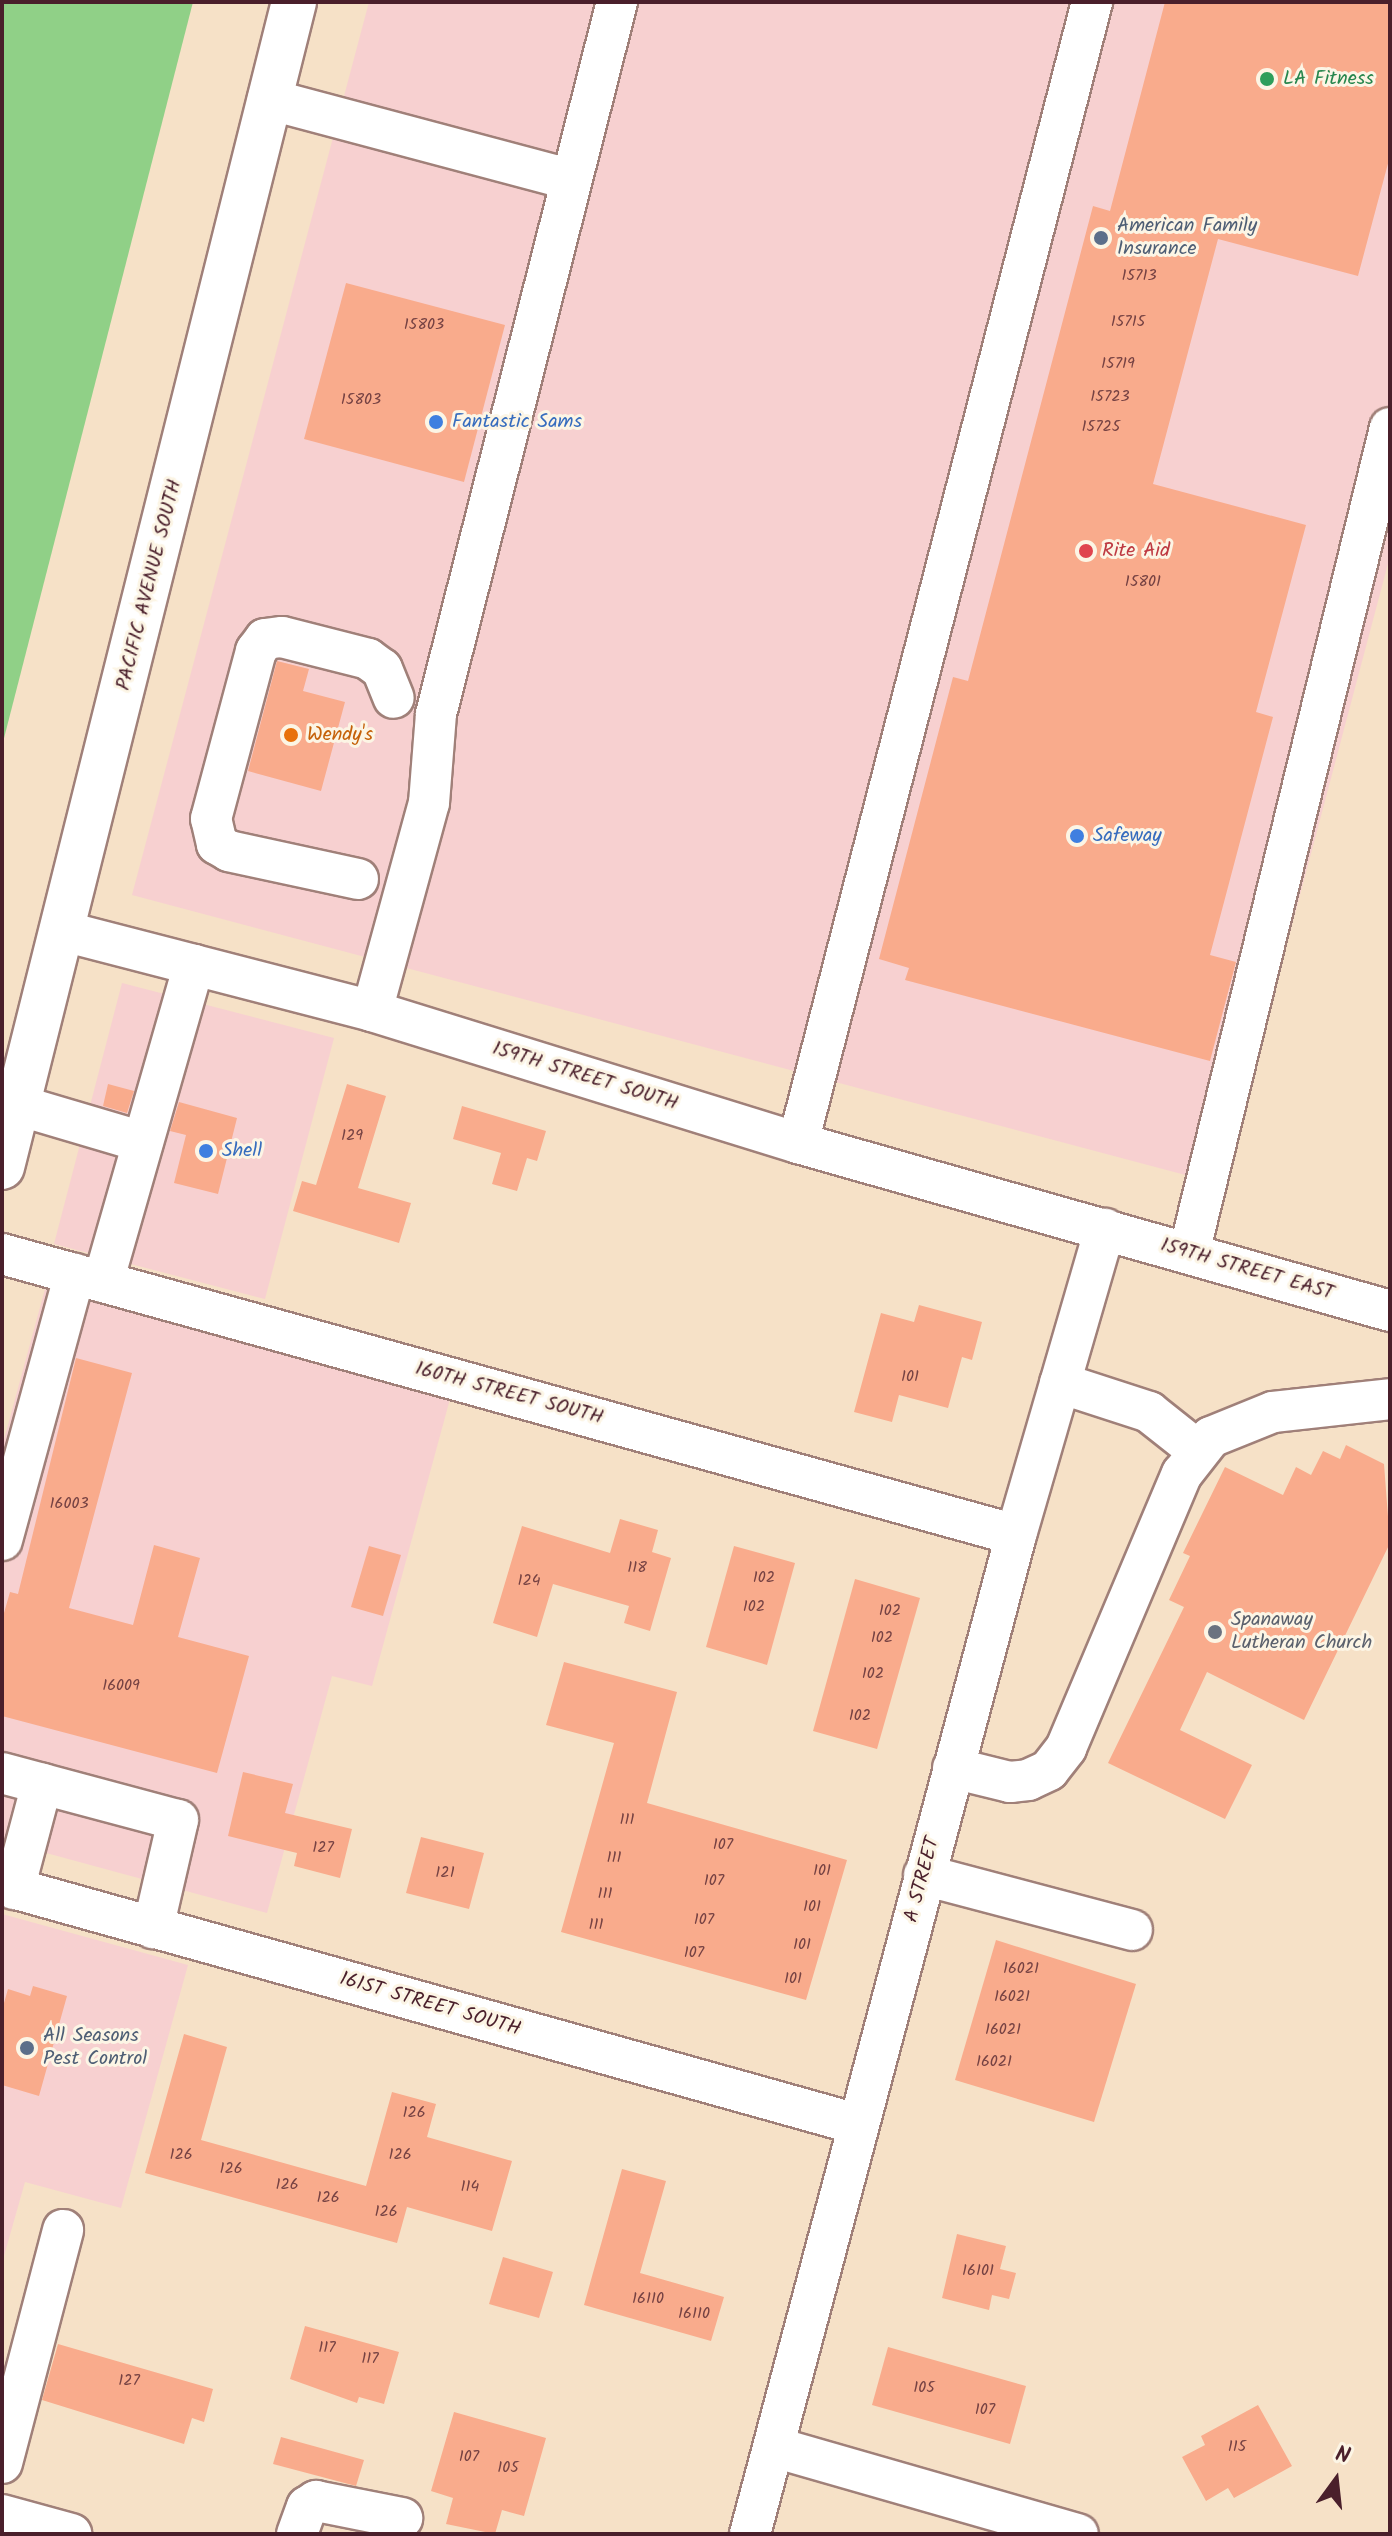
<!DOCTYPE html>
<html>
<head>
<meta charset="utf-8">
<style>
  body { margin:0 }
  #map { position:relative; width:1392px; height:2536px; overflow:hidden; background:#f6e1c7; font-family:Kalam,sans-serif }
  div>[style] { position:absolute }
  .built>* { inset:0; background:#f7d0d0 }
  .green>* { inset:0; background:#90d087 }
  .building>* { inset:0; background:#f9ab8c }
  .roads { filter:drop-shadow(2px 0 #a08079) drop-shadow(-2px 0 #a08079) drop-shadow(0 2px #a08079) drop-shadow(0 -2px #a08079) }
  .minor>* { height:40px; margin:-20px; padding:0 20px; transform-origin:20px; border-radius:20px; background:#fff }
  .major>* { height:44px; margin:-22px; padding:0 22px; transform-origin:22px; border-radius:22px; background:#fff }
  .dots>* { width:22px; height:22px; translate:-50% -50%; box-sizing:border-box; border:4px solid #fcf5e5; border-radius:50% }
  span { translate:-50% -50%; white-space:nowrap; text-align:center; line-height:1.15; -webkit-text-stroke:6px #fcf5e5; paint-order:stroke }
  .number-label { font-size:16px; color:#764243 }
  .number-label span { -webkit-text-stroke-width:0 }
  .leisure-label { font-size:20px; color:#27864d }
  .left { translate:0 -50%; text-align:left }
  .service-label { font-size:20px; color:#4e5e75 }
  .shop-label { font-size:20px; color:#366cbe }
  .health-label { font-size:20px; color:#be3a42 }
  .street-label { font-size:20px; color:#4a1f2b }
  .food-label { font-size:20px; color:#c56008 }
  .worship-label { font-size:20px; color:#5b616d }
  .frame { position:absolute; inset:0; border:4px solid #4a1f2b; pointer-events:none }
  .north { position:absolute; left:1296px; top:2440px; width:80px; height:80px; -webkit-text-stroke:6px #fcf5e5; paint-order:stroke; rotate:15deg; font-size:22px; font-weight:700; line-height:32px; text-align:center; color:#4a1f2b }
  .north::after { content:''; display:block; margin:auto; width:28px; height:36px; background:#4a1f2b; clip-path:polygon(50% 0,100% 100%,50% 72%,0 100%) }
</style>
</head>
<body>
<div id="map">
  <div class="built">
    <div style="clip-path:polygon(369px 2px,1390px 2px,1390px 556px,1223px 1185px,132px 895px)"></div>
    <div style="clip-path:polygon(122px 983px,334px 1038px,265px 1299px,54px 1244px)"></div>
    <div style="clip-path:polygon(45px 1289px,450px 1399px,372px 1686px,332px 1676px,267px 1913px,2px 1841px,2px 1447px)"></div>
    <div style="clip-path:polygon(2px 1914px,188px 1965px,121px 2208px,25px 2182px,2px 2263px)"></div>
  </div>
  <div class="green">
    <div style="clip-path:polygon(2px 2px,193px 2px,2px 746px)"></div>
  </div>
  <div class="building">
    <div style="clip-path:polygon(1165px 2px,1390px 2px,1390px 156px,1358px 276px,1218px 239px,1153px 484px,1306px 525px,1256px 712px,1273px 717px,1210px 955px,1236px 962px,1210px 1061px,905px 980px,909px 968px,879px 959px,953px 677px,968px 681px,1093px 206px,1110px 211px)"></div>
    <div style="clip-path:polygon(346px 283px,505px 325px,464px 482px,304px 439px)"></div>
    <div style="clip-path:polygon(277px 661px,309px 669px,303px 691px,345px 702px,321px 791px,248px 771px)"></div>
    <div style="clip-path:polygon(108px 1084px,134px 1091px,127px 1113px,103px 1106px)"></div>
    <div style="clip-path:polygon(347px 1084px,386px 1096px,358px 1188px,411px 1203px,399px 1243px,293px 1211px,302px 1181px,316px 1185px)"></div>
    <div style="clip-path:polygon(179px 1102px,237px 1118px,218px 1194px,174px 1183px,186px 1135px,170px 1131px)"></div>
    <div style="clip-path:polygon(462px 1106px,546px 1131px,537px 1161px,527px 1158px,517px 1191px,492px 1184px,501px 1153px,453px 1139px)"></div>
    <div style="clip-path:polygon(919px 1305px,982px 1322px,972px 1360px,962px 1357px,948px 1408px,899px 1395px,892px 1422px,854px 1412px,881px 1313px,914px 1322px)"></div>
    <div style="clip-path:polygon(76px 1358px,132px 1373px,69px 1608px,133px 1625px,154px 1545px,200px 1558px,178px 1637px,249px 1656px,217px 1773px,2px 1716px,2px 1620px,10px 1592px,18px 1594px)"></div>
    <div style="clip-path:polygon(1346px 1445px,1384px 1464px,1390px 1543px,1304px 1720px,1207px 1672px,1180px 1730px,1252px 1765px,1225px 1819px,1108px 1763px,1184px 1607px,1169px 1600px,1190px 1556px,1183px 1553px,1225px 1467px,1283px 1495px,1296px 1467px,1311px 1475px,1323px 1451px,1340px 1459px)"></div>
    <div style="clip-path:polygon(620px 1519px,658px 1530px,652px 1552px,671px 1558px,650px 1631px,624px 1623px,629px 1606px,553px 1584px,537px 1637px,493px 1623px,522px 1526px,610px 1553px)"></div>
    <div style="clip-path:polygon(369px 1546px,401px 1555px,383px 1616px,351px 1607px)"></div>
    <div style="clip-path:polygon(734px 1546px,795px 1563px,767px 1665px,706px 1647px)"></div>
    <div style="clip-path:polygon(855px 1579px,920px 1598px,877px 1749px,813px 1731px)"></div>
    <div style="clip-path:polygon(564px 1662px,677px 1692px,647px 1803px,847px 1860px,806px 2000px,561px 1932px,614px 1743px,546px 1725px)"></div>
    <div style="clip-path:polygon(243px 1772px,293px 1784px,285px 1813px,352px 1829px,340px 1878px,294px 1866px,297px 1853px,228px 1836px)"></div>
    <div style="clip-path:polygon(421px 1837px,484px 1853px,469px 1909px,406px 1893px)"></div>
    <div style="clip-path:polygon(996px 1940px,1136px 1984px,1094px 2122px,955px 2080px)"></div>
    <div style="clip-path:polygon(33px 1986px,67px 1996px,39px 2096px,2px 2085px,2px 2010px,8px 1989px,30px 1996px)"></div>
    <div style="clip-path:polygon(184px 2034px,227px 2047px,201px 2140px,366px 2186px,392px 2092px,436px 2104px,427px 2137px,512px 2161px,492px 2231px,407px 2207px,397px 2243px,145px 2173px)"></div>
    <div style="clip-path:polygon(622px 2169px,666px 2181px,640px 2273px,724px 2297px,711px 2341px,584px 2305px)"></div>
    <div style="clip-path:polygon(957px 2234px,1006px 2246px,1000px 2269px,1016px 2273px,1009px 2299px,992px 2295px,989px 2310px,942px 2298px)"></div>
    <div style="clip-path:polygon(503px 2257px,553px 2272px,539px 2318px,489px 2304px)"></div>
    <div style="clip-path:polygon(305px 2326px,399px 2352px,384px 2404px,359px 2397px,357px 2403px,290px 2379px)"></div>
    <div style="clip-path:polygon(58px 2344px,213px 2389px,204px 2422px,192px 2418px,184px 2444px,42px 2400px)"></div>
    <div style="clip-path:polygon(888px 2347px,1026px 2386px,1010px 2444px,872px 2405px)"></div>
    <div style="clip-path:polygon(1258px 2405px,1292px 2466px,1234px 2498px,1228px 2488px,1206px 2501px,1182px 2457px,1205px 2445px,1201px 2436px)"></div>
    <div style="clip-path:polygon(454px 2412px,546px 2438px,524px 2516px,502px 2510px,495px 2534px,446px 2524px,453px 2498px,431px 2491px)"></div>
    <div style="clip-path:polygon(281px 2437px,364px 2460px,356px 2486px,273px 2464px)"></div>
  </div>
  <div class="roads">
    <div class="minor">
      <div style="left:268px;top:99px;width:311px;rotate:14.9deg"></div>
      <div style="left:358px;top:879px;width:132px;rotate:-167.8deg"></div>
      <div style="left:229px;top:851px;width:14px;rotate:-150deg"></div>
      <div style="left:217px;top:844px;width:26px;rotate:-103deg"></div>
      <div style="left:211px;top:819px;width:174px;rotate:-75deg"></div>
      <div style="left:256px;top:651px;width:15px;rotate:-53deg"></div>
      <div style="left:265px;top:639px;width:17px;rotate:-7deg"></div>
      <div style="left:282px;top:637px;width:89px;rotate:14.3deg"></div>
      <div style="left:368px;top:659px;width:17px;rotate:36deg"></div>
      <div style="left:382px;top:669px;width:31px;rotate:68deg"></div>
      <div style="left:63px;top:931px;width:319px;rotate:14.5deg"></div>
      <div style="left:372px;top:1011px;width:446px;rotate:17.2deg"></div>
      <div style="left:798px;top:1143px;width:615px;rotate:15.84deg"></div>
      <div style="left:372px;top:1011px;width:216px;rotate:-74.7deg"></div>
      <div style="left:429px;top:803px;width:89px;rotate:-85.5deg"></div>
      <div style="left:436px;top:714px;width:735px;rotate:-75.74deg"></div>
      <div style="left:18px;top:1105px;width:130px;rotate:16.5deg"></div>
      <div style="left:798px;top:1143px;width:1178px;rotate:-75.55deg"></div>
      <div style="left:1189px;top:1253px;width:849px;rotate:-76.31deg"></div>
      <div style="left:2px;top:1254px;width:1052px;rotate:15.49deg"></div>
      <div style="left:103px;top:1282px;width:330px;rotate:-74deg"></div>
      <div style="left:1060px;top:1383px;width:94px;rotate:18deg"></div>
      <div style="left:1149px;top:1412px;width:61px;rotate:38.4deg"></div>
      <div style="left:2px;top:1540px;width:276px;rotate:-74.7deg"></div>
      <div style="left:953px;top:1768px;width:59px;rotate:13.8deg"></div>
      <div style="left:1010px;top:1782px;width:18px;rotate:-6deg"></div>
      <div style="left:1028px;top:1780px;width:23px;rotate:-25deg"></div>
      <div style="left:1049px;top:1770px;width:28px;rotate:-52deg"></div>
      <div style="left:1066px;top:1748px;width:298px;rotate:-67.1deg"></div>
      <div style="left:1182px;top:1474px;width:47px;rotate:-51.9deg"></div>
      <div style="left:1211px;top:1437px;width:67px;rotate:-22deg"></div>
      <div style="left:1273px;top:1412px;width:118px;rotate:-6.3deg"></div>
      <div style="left:2px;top:1773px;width:182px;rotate:15deg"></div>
      <div style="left:178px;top:1820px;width:111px;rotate:103deg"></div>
      <div style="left:924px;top:1875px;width:215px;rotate:14.8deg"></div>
      <div style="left:2px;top:1885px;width:888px;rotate:15.62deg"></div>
      <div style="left:14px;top:1889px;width:109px;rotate:-75.1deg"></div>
      <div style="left:774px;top:2447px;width:316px;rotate:16deg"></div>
      <div style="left:2px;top:2463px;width:241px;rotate:-75.3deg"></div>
      <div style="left:2px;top:2515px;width:72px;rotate:15.4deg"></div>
      <div style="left:297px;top:2534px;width:29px;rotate:-70deg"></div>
      <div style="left:307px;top:2507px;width:11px;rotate:-34deg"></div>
      <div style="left:316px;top:2501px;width:88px;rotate:11.2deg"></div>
      <div style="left:750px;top:2534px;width:1034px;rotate:-75.09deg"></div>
      <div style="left:1016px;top:1535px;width:319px;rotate:-73.8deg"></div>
    </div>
    <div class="major">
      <div style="left:2px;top:1167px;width:1201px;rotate:-75.93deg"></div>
    </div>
  </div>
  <div class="dots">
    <div style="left:1267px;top:79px;background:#2e9e5b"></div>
    <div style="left:1101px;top:238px;background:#5c6f8a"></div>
    <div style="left:436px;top:422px;background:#3f7fe0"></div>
    <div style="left:1086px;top:551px;background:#e0444e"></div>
    <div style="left:291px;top:735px;background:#e8710a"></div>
    <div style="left:1077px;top:836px;background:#3f7fe0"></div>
    <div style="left:206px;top:1151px;background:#3f7fe0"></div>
    <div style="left:1215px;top:1632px;background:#6b7280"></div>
    <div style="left:27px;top:2048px;background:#5c6f8a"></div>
  </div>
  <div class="number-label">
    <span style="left:1139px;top:276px">15713</span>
    <span style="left:1128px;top:322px">15715</span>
    <span style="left:424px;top:325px">15803</span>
    <span style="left:1118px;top:364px">15719</span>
    <span style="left:1110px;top:397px">15723</span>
    <span style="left:361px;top:400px">15803</span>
    <span style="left:1101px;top:427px">15725</span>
    <span style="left:1143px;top:582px">15801</span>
    <span style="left:352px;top:1136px">129</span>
    <span style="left:910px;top:1377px">101</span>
    <span style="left:69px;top:1504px">16003</span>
    <span style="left:637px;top:1568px">118</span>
    <span style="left:764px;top:1578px">102</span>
    <span style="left:529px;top:1581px">124</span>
    <span style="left:754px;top:1607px">102</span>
    <span style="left:890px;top:1611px">102</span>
    <span style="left:882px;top:1638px">102</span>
    <span style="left:873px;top:1674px">102</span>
    <span style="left:121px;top:1686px">16009</span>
    <span style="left:860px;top:1716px">102</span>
    <span style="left:627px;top:1820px">111</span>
    <span style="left:723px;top:1845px">107</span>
    <span style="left:323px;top:1848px">127</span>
    <span style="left:614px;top:1858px">111</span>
    <span style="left:822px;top:1871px">101</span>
    <span style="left:445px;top:1873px">121</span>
    <span style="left:714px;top:1881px">107</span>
    <span style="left:605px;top:1894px">111</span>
    <span style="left:812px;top:1907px">101</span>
    <span style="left:704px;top:1920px">107</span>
    <span style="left:596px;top:1925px">111</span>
    <span style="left:802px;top:1945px">101</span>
    <span style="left:694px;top:1953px">107</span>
    <span style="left:1021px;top:1969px">16021</span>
    <span style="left:793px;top:1979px">101</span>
    <span style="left:1012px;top:1997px">16021</span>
    <span style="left:1003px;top:2030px">16021</span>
    <span style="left:994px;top:2062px">16021</span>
    <span style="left:414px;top:2113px">126</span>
    <span style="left:181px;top:2155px">126</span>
    <span style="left:400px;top:2155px">126</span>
    <span style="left:231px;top:2169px">126</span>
    <span style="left:287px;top:2185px">126</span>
    <span style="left:470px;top:2187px">114</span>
    <span style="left:328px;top:2198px">126</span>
    <span style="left:386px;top:2212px">126</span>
    <span style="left:978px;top:2271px">16101</span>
    <span style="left:648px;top:2299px">16110</span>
    <span style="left:694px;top:2314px">16110</span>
    <span style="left:327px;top:2348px">117</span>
    <span style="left:370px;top:2359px">117</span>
    <span style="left:129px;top:2381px">127</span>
    <span style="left:924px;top:2388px">105</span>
    <span style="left:985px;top:2410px">107</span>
    <span style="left:1237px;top:2447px">115</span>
    <span style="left:469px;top:2457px">107</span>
    <span style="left:508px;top:2468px">105</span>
  </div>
  <div class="leisure-label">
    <span class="left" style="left:1283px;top:79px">LA Fitness</span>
  </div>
  <div class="service-label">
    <span class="left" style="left:1117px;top:238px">American Family<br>Insurance</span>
    <span class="left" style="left:43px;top:2048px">All Seasons<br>Pest Control</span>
  </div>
  <div class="shop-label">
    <span class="left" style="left:452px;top:422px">Fantastic Sams</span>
    <span class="left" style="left:1093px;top:836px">Safeway</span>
    <span class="left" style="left:222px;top:1151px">Shell</span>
  </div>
  <div class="health-label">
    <span class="left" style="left:1102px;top:551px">Rite Aid</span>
  </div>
  <div class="street-label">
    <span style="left:150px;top:585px;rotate:-76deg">PACIFIC AVENUE SOUTH</span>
    <span style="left:585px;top:1077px;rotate:17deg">159TH STREET SOUTH</span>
    <span style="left:1247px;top:1270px;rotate:16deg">159TH STREET EAST</span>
    <span style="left:509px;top:1394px;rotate:15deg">160TH STREET SOUTH</span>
    <span style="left:923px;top:1880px;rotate:-75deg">A STREET</span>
    <span style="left:430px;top:2005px;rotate:16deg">161ST STREET SOUTH</span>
  </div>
  <div class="food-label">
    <span class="left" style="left:307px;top:735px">Wendy's</span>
  </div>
  <div class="worship-label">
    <span class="left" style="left:1231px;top:1632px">Spanaway<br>Lutheran Church</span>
  </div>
  <div class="frame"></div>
  <div class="north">N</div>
</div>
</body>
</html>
